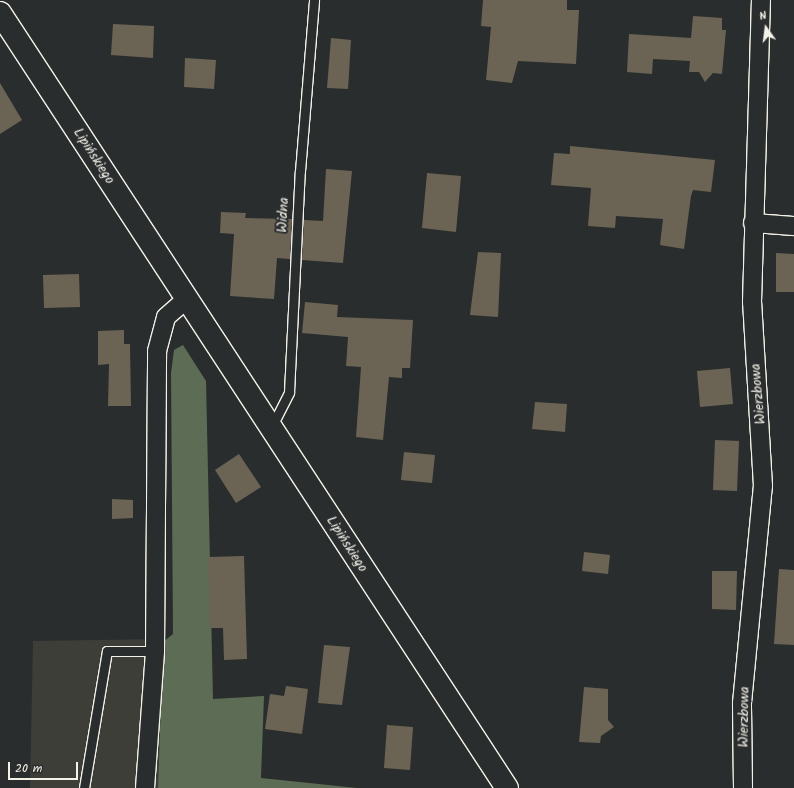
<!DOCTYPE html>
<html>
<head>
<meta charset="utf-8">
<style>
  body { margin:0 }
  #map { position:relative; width:794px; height:788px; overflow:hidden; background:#2a2d2e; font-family:Kalam,sans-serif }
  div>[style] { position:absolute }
  .built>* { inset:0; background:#3e3e39 }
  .green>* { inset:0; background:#5d6c54 }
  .building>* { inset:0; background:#6b6454 }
  .roads { filter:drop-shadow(1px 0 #f4f1e8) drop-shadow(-1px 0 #f4f1e8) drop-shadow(0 1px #f4f1e8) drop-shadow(0 -1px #f4f1e8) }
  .service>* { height:9px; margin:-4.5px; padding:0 4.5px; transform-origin:4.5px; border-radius:4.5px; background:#2a2d2e }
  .minor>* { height:18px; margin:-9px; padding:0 9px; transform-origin:9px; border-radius:9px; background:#2a2d2e }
  .primary>* { height:22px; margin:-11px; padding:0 11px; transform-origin:11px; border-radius:11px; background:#2a2d2e }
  span { translate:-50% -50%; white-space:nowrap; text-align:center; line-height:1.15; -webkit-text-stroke:4px #2a2d2e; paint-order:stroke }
  .street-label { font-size:14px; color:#f4f1e8 }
  .north { position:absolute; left:746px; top:8px; width:40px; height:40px; -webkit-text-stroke:3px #2a2d2e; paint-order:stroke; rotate:346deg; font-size:11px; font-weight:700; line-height:16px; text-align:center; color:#f4f1e8 }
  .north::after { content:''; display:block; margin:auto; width:14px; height:18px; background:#f4f1e8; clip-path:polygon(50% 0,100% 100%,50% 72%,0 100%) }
  .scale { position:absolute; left:8px; top:762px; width:70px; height:18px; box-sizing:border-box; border:2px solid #f4f1e8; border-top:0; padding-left:5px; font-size:12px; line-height:14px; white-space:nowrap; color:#f4f1e8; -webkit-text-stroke:3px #2a2d2e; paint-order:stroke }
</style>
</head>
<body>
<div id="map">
  <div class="built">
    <div style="clip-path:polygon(163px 639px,158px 788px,30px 788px,33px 641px)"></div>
  </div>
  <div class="green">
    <div style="clip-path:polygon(183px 345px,206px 381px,213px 699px,264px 696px,261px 778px,357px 788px,158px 788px,163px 642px,173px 634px,171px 373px,174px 350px)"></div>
  </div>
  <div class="building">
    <div style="clip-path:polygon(483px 0,567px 0,567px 10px,579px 10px,576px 64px,518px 61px,512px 83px,486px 80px,491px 27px,481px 26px)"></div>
    <div style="clip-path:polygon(693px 16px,722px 18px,722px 30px,726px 30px,722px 74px,713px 73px,705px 82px,699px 72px,689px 72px,690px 61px,653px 59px,652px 74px,627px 72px,629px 34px,691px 38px)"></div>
    <div style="clip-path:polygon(113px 24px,154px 26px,153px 58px,111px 55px)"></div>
    <div style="clip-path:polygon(331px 38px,351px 40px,348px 89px,327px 88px)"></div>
    <div style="clip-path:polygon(185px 58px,216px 60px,214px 89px,184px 87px)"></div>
    <div style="clip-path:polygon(0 83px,22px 120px,0 134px)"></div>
    <div style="clip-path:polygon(570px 146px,715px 160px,711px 192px,693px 190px,691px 196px,684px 249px,660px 245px,663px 219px,616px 216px,615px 228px,588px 226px,591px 188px,551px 185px,554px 153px,570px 154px)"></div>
    <div style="clip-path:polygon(326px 169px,352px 171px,343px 263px,302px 260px,304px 220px,323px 221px)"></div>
    <div style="clip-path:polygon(427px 173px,461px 176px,456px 232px,422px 228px)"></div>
    <div style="clip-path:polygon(221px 212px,246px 213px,245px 218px,292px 219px,290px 259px,277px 258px,274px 299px,230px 296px,234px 234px,220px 233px)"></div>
    <div style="clip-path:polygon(478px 252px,501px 253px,498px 317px,470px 315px)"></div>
    <div style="clip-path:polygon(776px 253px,794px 254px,794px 292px,776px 292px)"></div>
    <div style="clip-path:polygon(79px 274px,80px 307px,44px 308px,43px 275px)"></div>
    <div style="clip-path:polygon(305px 302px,338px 305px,337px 317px,413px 320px,410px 368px,402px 368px,402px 378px,389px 377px,383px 440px,356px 437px,361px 367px,346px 366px,348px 337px,302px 333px)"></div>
    <div style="clip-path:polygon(124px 330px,124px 344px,130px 344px,131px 406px,108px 406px,109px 364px,98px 365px,98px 331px)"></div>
    <div style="clip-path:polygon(730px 368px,733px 404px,700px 407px,697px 371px)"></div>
    <div style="clip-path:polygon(535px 402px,567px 404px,565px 432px,532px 429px)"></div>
    <div style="clip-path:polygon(715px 440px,739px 441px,737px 491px,713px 490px)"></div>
    <div style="clip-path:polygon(404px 452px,435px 455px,432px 483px,401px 480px)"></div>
    <div style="clip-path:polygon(239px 454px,261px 487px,236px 503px,215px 470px)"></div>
    <div style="clip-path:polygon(112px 499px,133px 500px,133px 518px,112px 519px)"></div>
    <div style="clip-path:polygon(584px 552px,610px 555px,608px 574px,582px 571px)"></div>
    <div style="clip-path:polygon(244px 556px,247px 659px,224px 660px,223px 628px,210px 628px,208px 557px)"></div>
    <div style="clip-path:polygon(779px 569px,794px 570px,794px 645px,774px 644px)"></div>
    <div style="clip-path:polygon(712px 571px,737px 571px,736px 610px,712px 609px)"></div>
    <div style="clip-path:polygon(324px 645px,350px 647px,342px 705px,318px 703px)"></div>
    <div style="clip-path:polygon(286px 686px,308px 689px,302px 734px,265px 729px,270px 694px,284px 696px)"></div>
    <div style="clip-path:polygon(584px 687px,608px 689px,608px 720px,614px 727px,601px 736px,600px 743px,579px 742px)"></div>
    <div style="clip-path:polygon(387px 725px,413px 727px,410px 770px,384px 768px)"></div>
  </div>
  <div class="roads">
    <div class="service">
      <div style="left:272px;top:426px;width:38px;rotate:-63deg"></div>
      <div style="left:289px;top:392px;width:221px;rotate:-87.2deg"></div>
      <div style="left:300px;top:171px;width:172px;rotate:-85.3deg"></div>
      <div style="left:84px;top:788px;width:139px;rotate:-80.5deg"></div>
      <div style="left:107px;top:651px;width:48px"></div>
    </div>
    <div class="minor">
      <div style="left:753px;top:223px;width:41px;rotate:4.2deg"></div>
      <div style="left:145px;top:788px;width:137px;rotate:-85.8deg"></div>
      <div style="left:155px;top:651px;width:300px;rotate:-89.6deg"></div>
      <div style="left:157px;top:351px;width:35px;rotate:-75deg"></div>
      <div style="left:166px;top:317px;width:28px;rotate:-41deg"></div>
      <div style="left:743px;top:788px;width:85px;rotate:-90.7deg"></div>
      <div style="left:742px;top:703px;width:218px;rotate:-84.5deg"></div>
      <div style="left:763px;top:486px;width:184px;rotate:-93.4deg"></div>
      <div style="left:752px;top:302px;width:302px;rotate:-88.3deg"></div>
    </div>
    <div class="primary">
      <div style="left:0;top:13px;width:926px;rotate:56.81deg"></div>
    </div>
  </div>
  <div class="street-label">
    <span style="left:94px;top:156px;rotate:57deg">Lipińskiego</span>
    <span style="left:283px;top:215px;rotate:-87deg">Widna</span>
    <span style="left:758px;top:394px;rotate:-95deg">Wierzbowa</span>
    <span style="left:347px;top:544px;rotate:57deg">Lipińskiego</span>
    <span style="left:744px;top:717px;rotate:-89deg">Wierzbowa</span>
  </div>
  <div class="north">N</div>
  <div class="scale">20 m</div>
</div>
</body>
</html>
